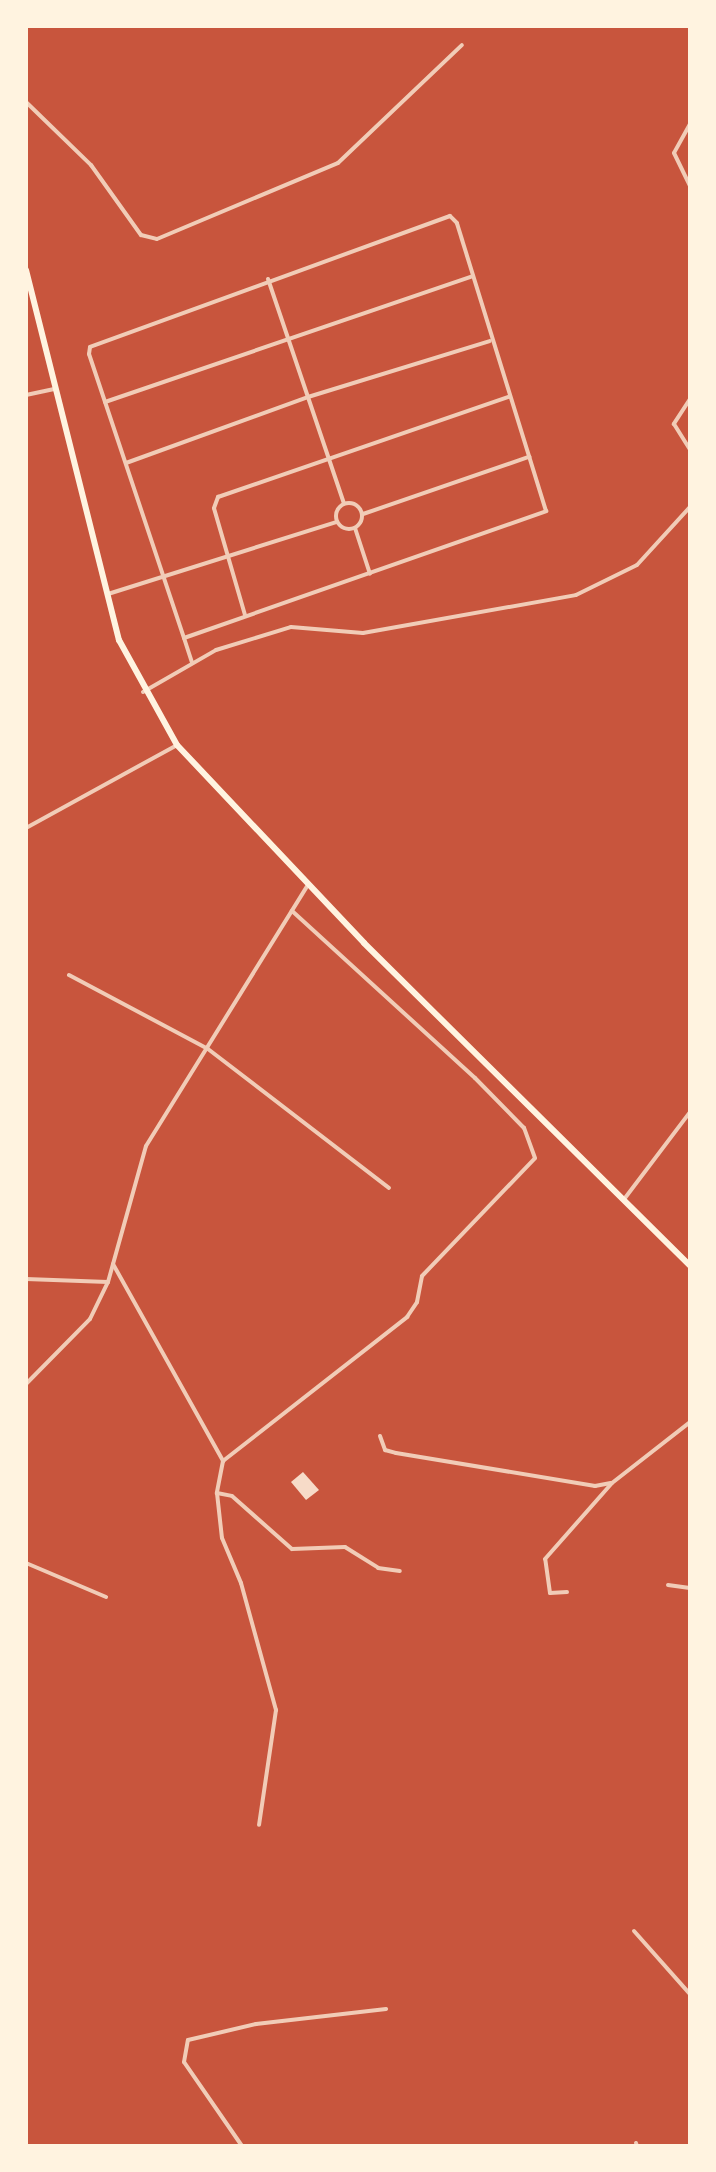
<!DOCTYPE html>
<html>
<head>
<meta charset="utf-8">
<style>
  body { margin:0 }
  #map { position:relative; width:716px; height:2172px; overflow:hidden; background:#c8553d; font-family:"Fira Sans",sans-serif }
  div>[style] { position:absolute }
  .building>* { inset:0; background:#f7dbc8 }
  .minor>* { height:4px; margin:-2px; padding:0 2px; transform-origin:2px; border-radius:2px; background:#f1ccb7 }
  .minor>.ring { margin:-2px; padding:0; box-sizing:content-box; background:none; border:4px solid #f1ccb7; border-radius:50% }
  .primary>* { height:6px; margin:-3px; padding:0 3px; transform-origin:3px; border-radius:3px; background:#fff3e0 }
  span { translate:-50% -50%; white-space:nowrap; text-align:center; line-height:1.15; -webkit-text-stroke:8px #fff3e0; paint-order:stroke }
  .frame { position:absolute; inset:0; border:28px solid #fff3e0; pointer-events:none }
</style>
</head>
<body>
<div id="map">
  <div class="building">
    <div style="clip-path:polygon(303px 1472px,319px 1490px,306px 1500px,291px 1482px)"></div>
  </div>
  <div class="minor">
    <div style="left:690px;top:47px;width:65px;rotate:90deg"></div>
    <div style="left:26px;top:102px;width:91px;rotate:44.1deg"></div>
    <div style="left:91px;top:165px;width:86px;rotate:54.5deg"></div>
    <div style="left:141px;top:235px;width:16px;rotate:14deg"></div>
    <div style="left:157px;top:239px;width:196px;rotate:-22.8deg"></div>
    <div style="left:338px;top:163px;width:171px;rotate:-43.6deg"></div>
    <div style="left:690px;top:124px;width:33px;rotate:119deg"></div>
    <div style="left:674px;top:153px;width:37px;rotate:64deg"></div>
    <div style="left:268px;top:279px;width:237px;rotate:71.3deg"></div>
    <div style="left:26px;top:395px;width:30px;rotate:-12deg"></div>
    <div style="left:690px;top:399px;width:30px;rotate:123deg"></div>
    <div style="left:674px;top:424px;width:31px;rotate:58deg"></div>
    <div style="left:105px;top:402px;width:388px;rotate:-18.9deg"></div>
    <div style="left:126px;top:463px;width:194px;rotate:-19.9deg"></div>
    <div style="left:308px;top:397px;width:190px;rotate:-17.1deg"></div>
    <div class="ring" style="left:336px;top:503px;width:22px;height:22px"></div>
    <div style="left:363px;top:514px;width:176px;rotate:-19deg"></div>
    <div style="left:355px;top:528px;width:48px;rotate:71.9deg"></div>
    <div style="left:108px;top:594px;width:240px;rotate:-17.5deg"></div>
    <div style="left:245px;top:615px;width:111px;rotate:-106.2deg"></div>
    <div style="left:214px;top:508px;width:12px;rotate:-70deg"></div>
    <div style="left:218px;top:497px;width:308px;rotate:-19deg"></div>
    <div style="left:184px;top:638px;width:384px;rotate:-19.3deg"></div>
    <div style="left:546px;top:511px;width:301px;rotate:-107.2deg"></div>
    <div style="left:457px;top:223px;width:10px;rotate:-135deg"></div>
    <div style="left:450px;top:216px;width:383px;rotate:160deg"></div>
    <div style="left:90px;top:347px;width:7px;rotate:98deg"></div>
    <div style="left:89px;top:354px;width:299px;rotate:71.5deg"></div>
    <div style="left:184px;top:638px;width:26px;rotate:72deg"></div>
    <div style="left:143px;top:692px;width:84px;rotate:-29.9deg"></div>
    <div style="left:216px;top:650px;width:78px;rotate:-17deg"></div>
    <div style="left:291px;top:627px;width:72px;rotate:4.8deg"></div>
    <div style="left:363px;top:633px;width:216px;rotate:-10.1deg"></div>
    <div style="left:576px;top:595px;width:68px;rotate:-26.2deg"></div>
    <div style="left:637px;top:565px;width:79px;rotate:-47.6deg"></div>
    <div style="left:26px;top:828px;width:172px;rotate:-28.8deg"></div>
    <div style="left:69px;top:975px;width:157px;rotate:28deg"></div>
    <div style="left:208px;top:1049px;width:228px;rotate:37.5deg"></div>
    <div style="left:625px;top:1198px;width:108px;rotate:-52.9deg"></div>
    <div style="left:113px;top:1264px;width:226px;rotate:60.8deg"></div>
    <div style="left:223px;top:1461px;width:33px;rotate:101deg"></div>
    <div style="left:217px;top:1493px;width:45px;rotate:83.7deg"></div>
    <div style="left:222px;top:1538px;width:49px;rotate:67.1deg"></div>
    <div style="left:241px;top:1583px;width:132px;rotate:74.6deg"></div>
    <div style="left:276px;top:1710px;width:116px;rotate:98.4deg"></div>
    <div style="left:26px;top:1279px;width:82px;rotate:2.1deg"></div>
    <div style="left:26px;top:1384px;width:91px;rotate:-45.4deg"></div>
    <div style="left:90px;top:1319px;width:41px;rotate:-64.1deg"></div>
    <div style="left:108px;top:1282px;width:141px;rotate:-74.4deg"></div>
    <div style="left:146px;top:1146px;width:307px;rotate:-58.2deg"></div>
    <div style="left:380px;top:1436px;width:15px;rotate:70deg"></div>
    <div style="left:385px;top:1450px;width:11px;rotate:15deg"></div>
    <div style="left:396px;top:1453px;width:202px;rotate:9.4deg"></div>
    <div style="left:595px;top:1486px;width:16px;rotate:-11deg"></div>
    <div style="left:223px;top:1461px;width:234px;rotate:-38deg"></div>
    <div style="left:407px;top:1317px;width:18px;rotate:-56deg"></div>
    <div style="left:417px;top:1302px;width:26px;rotate:-79deg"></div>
    <div style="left:422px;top:1276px;width:163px;rotate:-46.2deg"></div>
    <div style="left:535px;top:1158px;width:32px;rotate:-110deg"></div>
    <div style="left:524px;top:1128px;width:70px;rotate:-134.4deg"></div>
    <div style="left:475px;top:1078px;width:248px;rotate:-137.6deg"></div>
    <div style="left:217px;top:1493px;width:15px;rotate:11deg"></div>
    <div style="left:232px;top:1496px;width:80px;rotate:41.5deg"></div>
    <div style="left:292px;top:1549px;width:53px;rotate:-2.2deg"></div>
    <div style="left:345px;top:1547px;width:39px;rotate:32deg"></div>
    <div style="left:378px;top:1568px;width:22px;rotate:8deg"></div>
    <div style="left:26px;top:1563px;width:87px;rotate:23deg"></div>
    <div style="left:668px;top:1585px;width:22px;rotate:8deg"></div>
    <div style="left:567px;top:1592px;width:17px;rotate:177deg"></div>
    <div style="left:550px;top:1593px;width:34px;rotate:-98deg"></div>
    <div style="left:545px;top:1559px;width:101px;rotate:-48.6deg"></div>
    <div style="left:612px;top:1483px;width:99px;rotate:-38deg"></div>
    <div style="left:634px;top:1931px;width:84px;rotate:48.4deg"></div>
    <div style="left:636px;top:2143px;width:3px;rotate:72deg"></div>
    <div style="left:242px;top:2146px;width:102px;rotate:-124.6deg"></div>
    <div style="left:184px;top:2062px;width:22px;rotate:-80deg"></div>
    <div style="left:188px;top:2040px;width:70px;rotate:-13.2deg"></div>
    <div style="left:256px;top:2024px;width:131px;rotate:-6.6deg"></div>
  </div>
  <div class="primary">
    <div style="left:26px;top:270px;width:382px;rotate:75.9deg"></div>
    <div style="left:119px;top:640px;width:120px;rotate:61.1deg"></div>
    <div style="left:177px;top:745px;width:272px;rotate:46.6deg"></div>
    <div style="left:364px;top:943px;width:459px;rotate:44.7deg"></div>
  </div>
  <div class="frame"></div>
</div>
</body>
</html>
